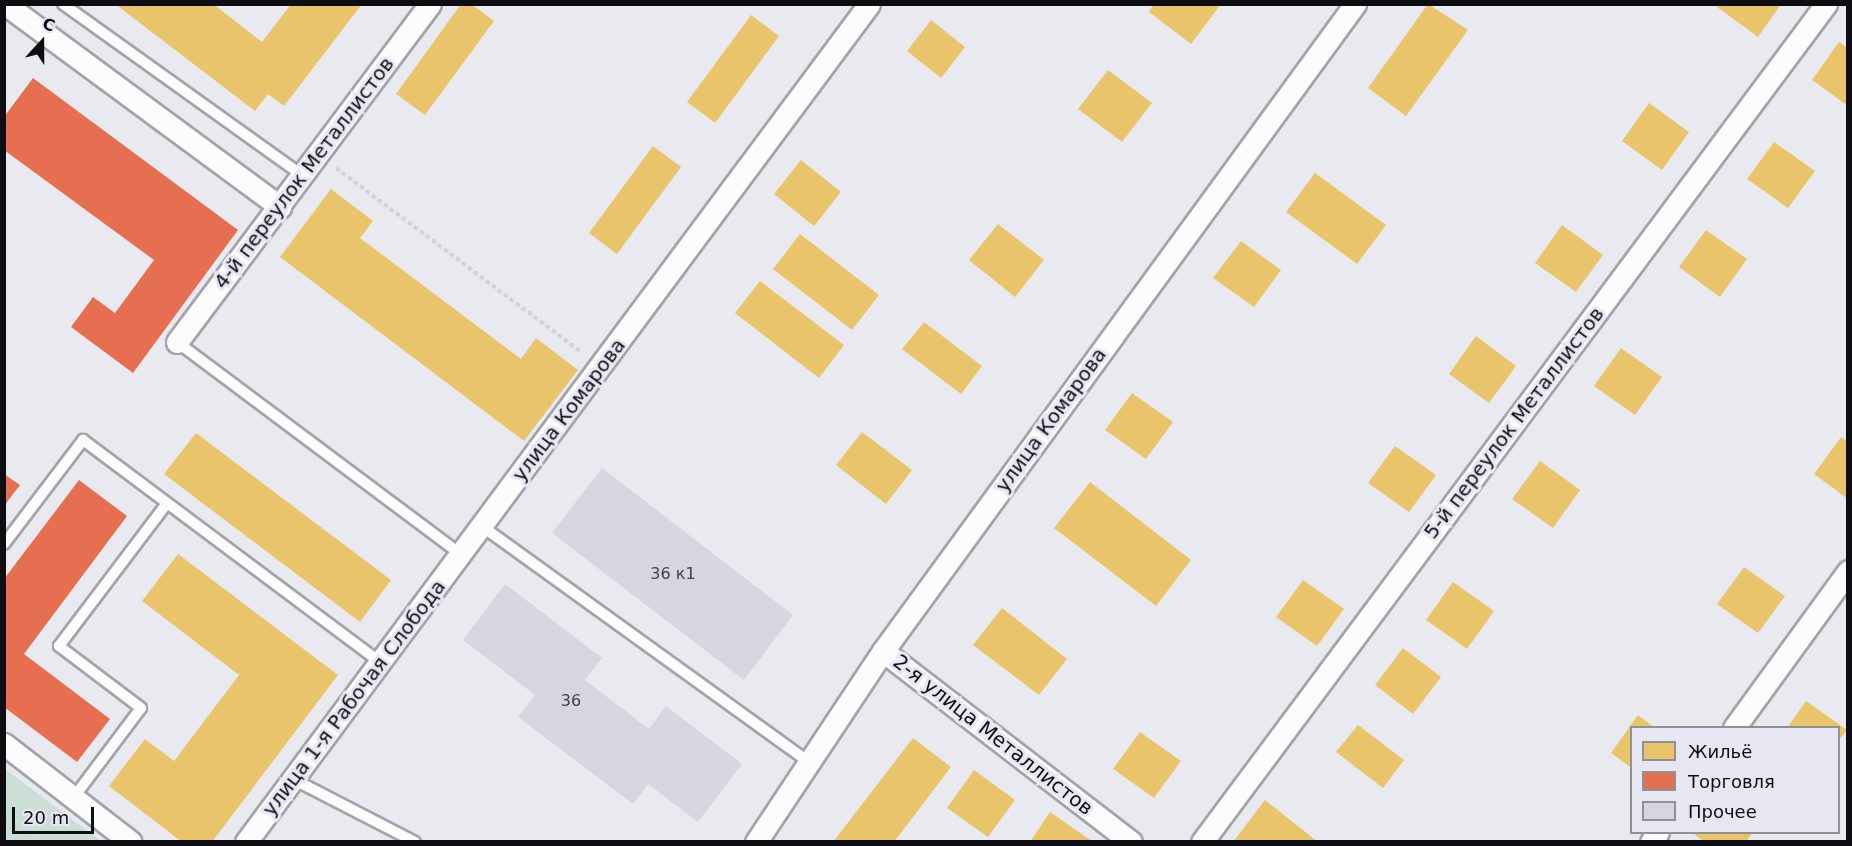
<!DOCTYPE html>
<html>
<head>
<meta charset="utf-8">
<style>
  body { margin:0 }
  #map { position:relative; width:1852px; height:846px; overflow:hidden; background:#e9eaf0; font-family:"DejaVu Sans",sans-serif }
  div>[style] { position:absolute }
  .green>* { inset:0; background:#caded6 }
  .homes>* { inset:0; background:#e9c46a }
  .shops>* { inset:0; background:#e76f51 }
  .building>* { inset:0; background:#d6d5e2 }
  .path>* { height:4px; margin-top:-2px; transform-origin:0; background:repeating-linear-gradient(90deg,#d3d3d5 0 4.5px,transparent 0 7.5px) }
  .roads { filter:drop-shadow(2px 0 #a3a4a8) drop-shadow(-2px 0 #a3a4a8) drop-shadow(0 2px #a3a4a8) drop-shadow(0 -2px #a3a4a8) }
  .service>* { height:10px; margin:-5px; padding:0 5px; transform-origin:5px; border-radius:5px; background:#fcfcfd }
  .minor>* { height:21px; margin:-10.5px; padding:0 10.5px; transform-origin:10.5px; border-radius:10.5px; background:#fcfcfd }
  span { translate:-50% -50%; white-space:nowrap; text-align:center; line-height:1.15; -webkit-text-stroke:6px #e6e7f3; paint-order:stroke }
  .number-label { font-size:16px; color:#414147 }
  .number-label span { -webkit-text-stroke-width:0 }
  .street-label { font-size:20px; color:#0e0e12 }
  .frame { position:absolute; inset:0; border:6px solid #0e0e12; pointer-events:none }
  .legend { position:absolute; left:1630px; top:726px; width:210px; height:108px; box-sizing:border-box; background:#e6e7f3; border:2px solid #909099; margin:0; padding:8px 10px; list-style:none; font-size:18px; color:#0e0e12 }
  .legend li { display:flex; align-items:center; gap:12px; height:30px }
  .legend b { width:30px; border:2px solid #909099 }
  .north { position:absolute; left:12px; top:12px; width:60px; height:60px; -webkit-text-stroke:4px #e6e7f3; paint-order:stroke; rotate:21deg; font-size:16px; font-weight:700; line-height:24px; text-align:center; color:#0e0e12 }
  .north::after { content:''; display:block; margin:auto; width:21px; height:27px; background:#0e0e12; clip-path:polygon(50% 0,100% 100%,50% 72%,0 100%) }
  .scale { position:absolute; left:12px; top:807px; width:82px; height:27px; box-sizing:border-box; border:3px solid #0e0e12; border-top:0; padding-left:8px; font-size:18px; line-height:21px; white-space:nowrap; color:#0e0e12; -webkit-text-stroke:4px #e6e7f3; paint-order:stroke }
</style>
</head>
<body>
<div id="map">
  <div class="green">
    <div style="clip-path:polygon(4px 769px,5px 769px,101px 841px,5px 841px)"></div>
  </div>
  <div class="homes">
    <div style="clip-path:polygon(115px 4px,213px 4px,262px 42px,291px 4px,362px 4px,284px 106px,268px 94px,255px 111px)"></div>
    <div style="clip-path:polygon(461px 4px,471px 4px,494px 21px,425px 115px,396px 94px)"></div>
    <div style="clip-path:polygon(1154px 4px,1221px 4px,1191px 44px,1149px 12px)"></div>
    <div style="clip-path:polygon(1428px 4px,1468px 30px,1406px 116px,1368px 88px)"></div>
    <div style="clip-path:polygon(1719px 4px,1781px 4px,1758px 37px,1717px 7px)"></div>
    <div style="clip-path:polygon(751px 15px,779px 36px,715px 123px,687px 102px)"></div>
    <div style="clip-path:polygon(931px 20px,965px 47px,941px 78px,907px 51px)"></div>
    <div style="clip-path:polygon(1839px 42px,1848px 48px,1848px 106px,1812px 80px)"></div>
    <div style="clip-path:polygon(1108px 70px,1152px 103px,1122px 142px,1078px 109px)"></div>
    <div style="clip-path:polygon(1649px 103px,1689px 132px,1662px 170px,1622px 141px)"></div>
    <div style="clip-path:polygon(1774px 142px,1815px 171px,1788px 208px,1747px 179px)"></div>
    <div style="clip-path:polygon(653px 146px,681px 167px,617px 254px,589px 233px)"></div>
    <div style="clip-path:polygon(801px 160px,841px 192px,814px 226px,774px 194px)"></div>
    <div style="clip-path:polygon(1315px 173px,1386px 225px,1357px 264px,1286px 212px)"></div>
    <div style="clip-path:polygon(331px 189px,373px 221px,360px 238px,521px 359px,536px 338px,578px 370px,524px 441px,280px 257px)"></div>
    <div style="clip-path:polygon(998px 224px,1044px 260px,1015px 297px,969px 260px)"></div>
    <div style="clip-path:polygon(1562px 225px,1603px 255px,1576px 292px,1535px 263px)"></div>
    <div style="clip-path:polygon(1706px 230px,1747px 259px,1720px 297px,1679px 267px)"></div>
    <div style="clip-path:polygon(800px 234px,879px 295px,852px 330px,773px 269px)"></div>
    <div style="clip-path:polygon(1241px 241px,1281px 270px,1254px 307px,1213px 278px)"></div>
    <div style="clip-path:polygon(760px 281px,844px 345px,819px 378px,735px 313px)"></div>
    <div style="clip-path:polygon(924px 322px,982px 366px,961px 394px,902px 349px)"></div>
    <div style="clip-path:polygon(1476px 336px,1516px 366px,1489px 403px,1449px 374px)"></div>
    <div style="clip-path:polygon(1621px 348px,1662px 377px,1635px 415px,1594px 386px)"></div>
    <div style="clip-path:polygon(1132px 393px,1173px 422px,1146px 459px,1105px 430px)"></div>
    <div style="clip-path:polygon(862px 432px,912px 470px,886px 504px,836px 465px)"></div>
    <div style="clip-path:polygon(196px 433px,391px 580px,360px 622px,164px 474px)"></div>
    <div style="clip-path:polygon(1841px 437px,1848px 442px,1848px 499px,1814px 474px)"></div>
    <div style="clip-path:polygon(1395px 446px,1436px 475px,1409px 512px,1368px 483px)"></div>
    <div style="clip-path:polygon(1540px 461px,1580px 490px,1553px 528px,1512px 499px)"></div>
    <div style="clip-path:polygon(1090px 482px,1191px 560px,1156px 606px,1054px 528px)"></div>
    <div style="clip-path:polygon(178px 554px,338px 675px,212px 842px,182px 842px,109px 786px,145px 739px,174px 761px,239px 675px,142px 601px)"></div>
    <div style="clip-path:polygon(1744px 567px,1785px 596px,1758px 633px,1717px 604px)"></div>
    <div style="clip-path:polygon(1303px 580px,1344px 609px,1317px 646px,1276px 617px)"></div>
    <div style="clip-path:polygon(1453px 582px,1494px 611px,1467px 649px,1426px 620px)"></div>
    <div style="clip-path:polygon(1002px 608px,1067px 659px,1039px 695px,973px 645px)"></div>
    <div style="clip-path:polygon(1403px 648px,1441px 677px,1413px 714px,1375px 685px)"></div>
    <div style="clip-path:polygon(1806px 701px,1847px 730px,1838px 741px,1838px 728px,1787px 728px)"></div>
    <div style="clip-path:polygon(1638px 715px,1655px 728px,1632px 728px,1632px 768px,1611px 753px)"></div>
    <div style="clip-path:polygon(1358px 725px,1404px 760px,1383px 788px,1336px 752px)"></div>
    <div style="clip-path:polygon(1140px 732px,1181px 761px,1154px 798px,1113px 769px)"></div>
    <div style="clip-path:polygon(913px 738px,951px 767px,894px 842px,833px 842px)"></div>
    <div style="clip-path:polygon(974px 770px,1015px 800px,988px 837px,947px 808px)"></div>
    <div style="clip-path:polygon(1265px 800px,1318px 842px,1233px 842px)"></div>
    <div style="clip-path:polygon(1050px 812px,1093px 842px,1030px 842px)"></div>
    <div style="clip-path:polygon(1692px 832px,1753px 832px,1746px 842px,1704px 842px)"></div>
  </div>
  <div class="shops">
    <div style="clip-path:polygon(33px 78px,238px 230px,133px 373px,71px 327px,93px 297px,115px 313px,154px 260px,4px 150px,4px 117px)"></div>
    <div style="clip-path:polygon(4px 474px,20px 485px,4px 506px)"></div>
    <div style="clip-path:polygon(79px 480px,127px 516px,24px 654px,110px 719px,77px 762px,4px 707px,4px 579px)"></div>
  </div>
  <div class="building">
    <div style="clip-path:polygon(602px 468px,793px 615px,744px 680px,552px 533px)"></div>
    <div style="clip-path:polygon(505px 584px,602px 658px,585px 680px,649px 729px,666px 706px,742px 764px,698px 822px,648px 784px,633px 804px,518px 717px,535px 695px,463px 640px)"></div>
  </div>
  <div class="path">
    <div style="left:336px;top:168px;width:308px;rotate:36.9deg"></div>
    <div style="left:4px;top:817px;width:41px;rotate:37.1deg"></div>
  </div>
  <div class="roads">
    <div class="service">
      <div style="left:63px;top:4px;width:295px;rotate:35.6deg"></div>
      <div style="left:177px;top:342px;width:356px;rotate:36.8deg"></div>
      <div style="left:483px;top:527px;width:400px;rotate:35.8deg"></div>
      <div style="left:4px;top:544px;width:131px;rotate:-52.8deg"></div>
      <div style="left:83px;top:440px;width:372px;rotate:36.8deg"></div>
      <div style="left:293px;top:779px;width:137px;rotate:27.3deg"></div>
      <div style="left:74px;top:797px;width:111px;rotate:-53deg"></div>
      <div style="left:141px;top:708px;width:103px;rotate:-142.9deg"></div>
      <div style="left:59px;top:646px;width:179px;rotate:-52.9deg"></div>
    </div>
    <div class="minor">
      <div style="left:5px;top:4px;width:342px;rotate:36.4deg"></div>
      <div style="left:177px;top:342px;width:422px;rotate:-53.2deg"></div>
      <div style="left:883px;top:651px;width:313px;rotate:37.6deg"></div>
      <div style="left:1734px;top:728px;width:194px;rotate:-54deg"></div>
      <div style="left:4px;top:744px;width:160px;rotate:37.7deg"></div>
      <div style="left:246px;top:842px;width:1044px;rotate:-53.37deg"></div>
      <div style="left:756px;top:842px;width:229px;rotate:-56.4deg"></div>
      <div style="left:883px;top:651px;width:801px;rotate:-53.89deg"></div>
      <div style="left:1202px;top:842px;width:1045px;rotate:-53.33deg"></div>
      <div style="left:1651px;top:842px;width:12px;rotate:-55deg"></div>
    </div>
  </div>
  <div class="number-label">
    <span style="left:673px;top:574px">36 к1</span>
    <span style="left:571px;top:701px">36</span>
  </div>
  <div class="street-label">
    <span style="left:304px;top:173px;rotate:-53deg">4-й переулок Металлистов</span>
    <span style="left:569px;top:410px;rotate:-53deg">улица Комарова</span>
    <span style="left:1051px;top:420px;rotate:-54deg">улица Комарова</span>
    <span style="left:1514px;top:423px;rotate:-53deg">5-й переулок Металлистов</span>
    <span style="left:354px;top:698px;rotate:-53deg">улица 1-я Рабочая Слобода</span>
    <span style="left:993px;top:735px;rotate:38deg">2-я улица Металлистов</span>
  </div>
  <div class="frame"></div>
  <ul class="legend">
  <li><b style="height:16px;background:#e9c46a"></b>Жильё</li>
  <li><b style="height:16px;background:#e76f51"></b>Торговля</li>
  <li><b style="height:16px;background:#d6d5e2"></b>Прочее</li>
  </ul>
  <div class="north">С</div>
  <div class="scale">20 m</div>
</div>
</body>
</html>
